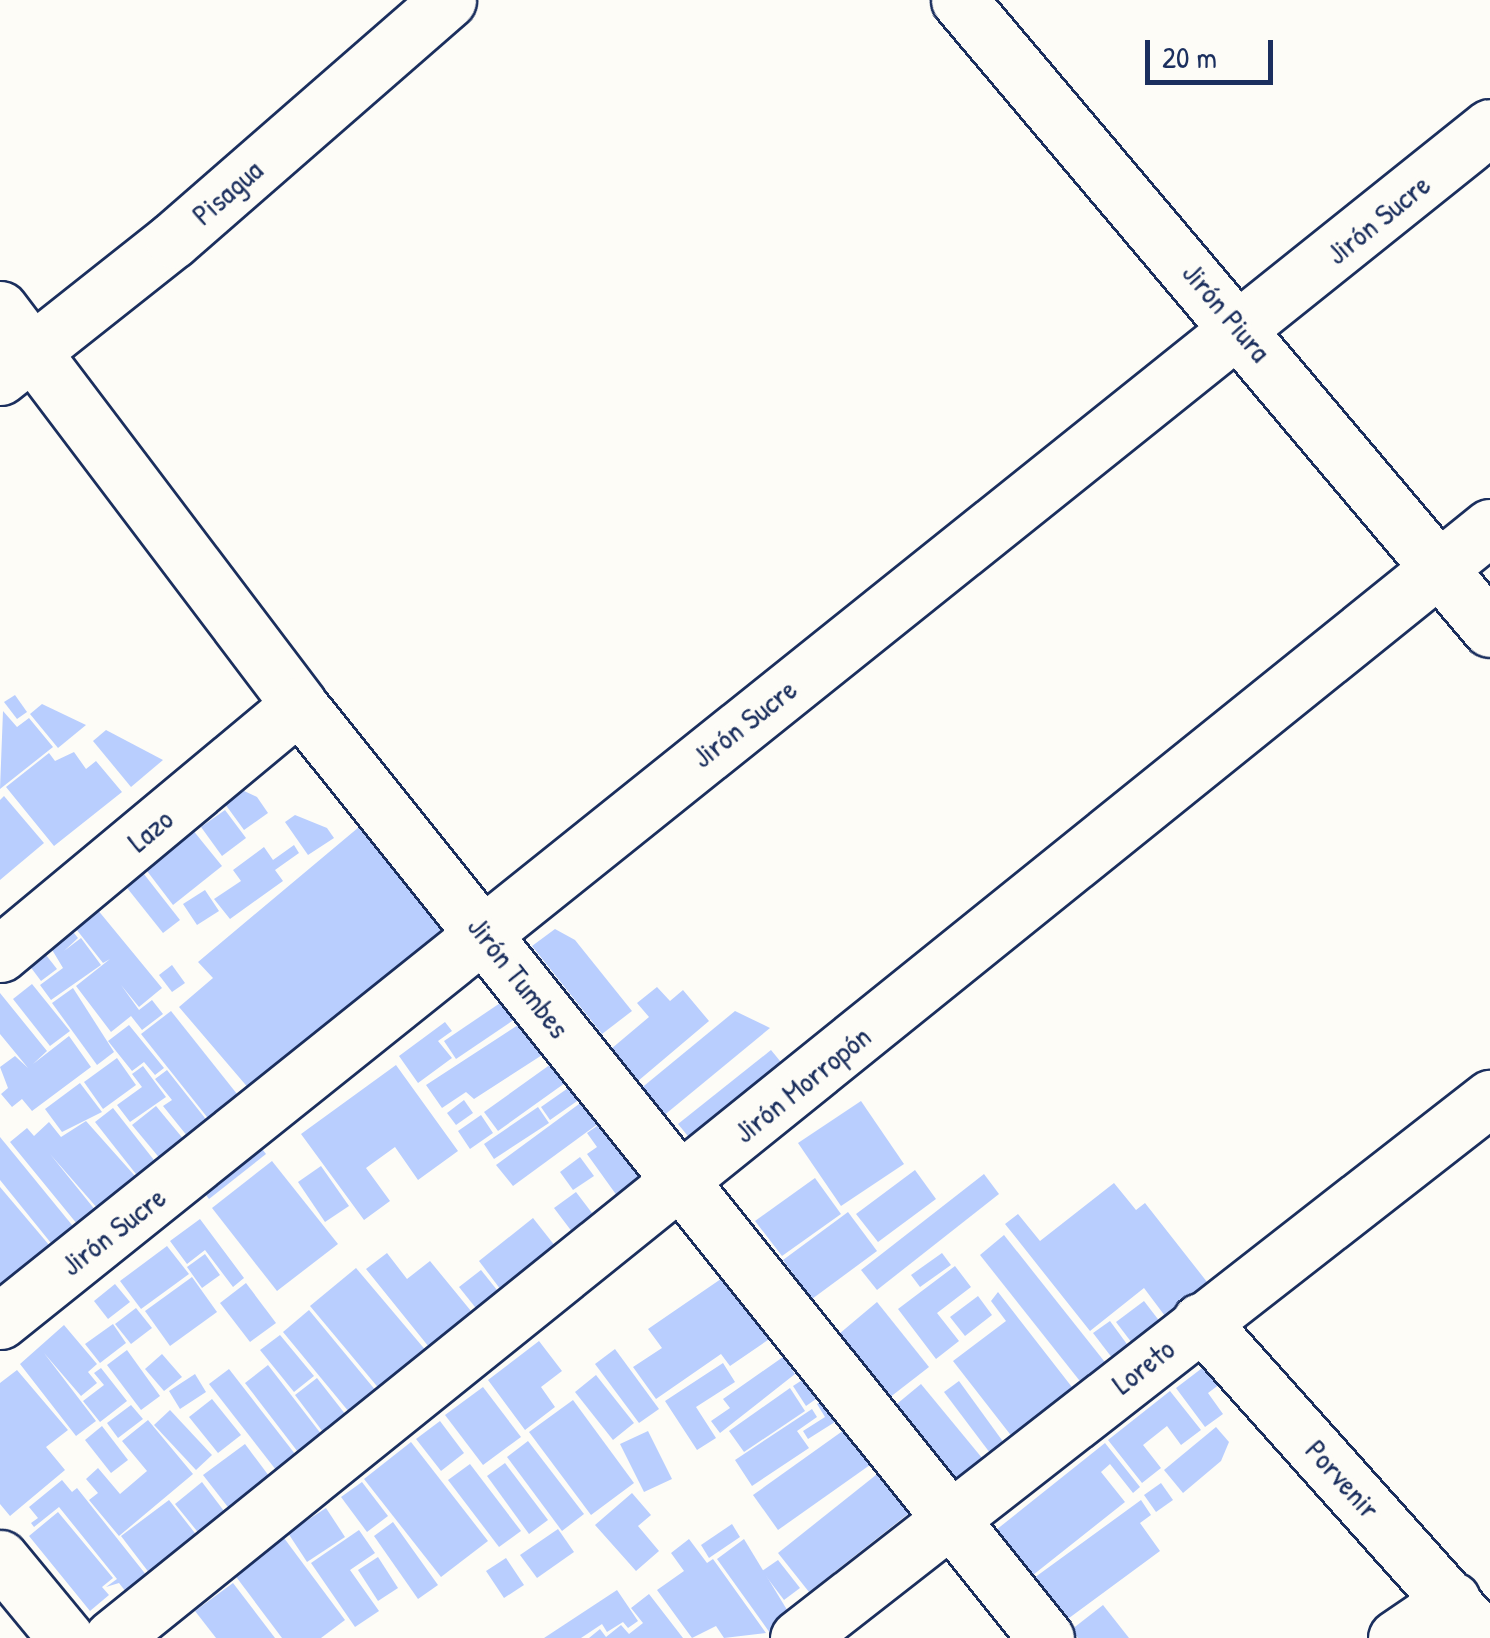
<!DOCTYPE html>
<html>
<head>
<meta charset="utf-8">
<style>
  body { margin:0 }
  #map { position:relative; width:1490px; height:1638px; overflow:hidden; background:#fdfcf7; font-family:"Patrick Hand",sans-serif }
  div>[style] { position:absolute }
  .building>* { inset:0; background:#b9cefe }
  .roads { filter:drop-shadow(2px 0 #1b2f5e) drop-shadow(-2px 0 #1b2f5e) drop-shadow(0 2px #1b2f5e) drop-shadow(0 -2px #1b2f5e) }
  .minor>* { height:55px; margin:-27.5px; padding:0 27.5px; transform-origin:27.5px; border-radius:27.5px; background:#fdfcf7 }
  span { translate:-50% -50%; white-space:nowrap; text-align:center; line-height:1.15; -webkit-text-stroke:9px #fdfcf7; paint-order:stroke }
  .street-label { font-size:30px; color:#1b2f5e }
  .scale { position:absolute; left:1145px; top:40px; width:128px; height:45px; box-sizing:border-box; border:5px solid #1b2f5e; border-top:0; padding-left:12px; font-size:30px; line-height:35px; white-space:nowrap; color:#1b2f5e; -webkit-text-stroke:8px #fdfcf7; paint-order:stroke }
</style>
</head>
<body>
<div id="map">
  <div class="building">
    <div style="clip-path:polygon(15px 695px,27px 712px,17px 719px,4px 702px)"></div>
    <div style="clip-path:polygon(42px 704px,86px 725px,58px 748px,30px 714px)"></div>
    <div style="clip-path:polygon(3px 711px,17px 727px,29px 718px,53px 747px,0 789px)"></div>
    <div style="clip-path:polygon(106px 730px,163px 760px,131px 787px,93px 741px)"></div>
    <div style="clip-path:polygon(74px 752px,86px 769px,96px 761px,122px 792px,54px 846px,6px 787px,49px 753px,55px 761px)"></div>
    <div style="clip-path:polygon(216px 778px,257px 797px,268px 813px,244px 830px,209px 782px)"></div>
    <div style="clip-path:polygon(4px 796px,44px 843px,0 880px,0 800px)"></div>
    <div style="clip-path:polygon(225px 810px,246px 838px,222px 856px,201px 827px)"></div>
    <div style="clip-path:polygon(179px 813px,222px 866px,173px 905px,131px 850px)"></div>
    <div style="clip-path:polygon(295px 815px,327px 828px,334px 838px,308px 855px,285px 822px)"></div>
    <div style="clip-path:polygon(359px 827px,456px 941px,262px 1104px,179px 1007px,213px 978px,198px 962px)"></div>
    <div style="clip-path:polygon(294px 845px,299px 853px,275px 870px,283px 881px,230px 919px,214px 899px,241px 881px,233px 870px,264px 847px,273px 860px)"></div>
    <div style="clip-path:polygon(129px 855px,180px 920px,163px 933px,112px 869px)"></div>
    <div style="clip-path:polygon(205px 890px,219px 911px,197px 925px,183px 904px)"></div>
    <div style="clip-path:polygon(83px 892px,162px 988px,139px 1007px,121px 985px,139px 1010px,152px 1000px,163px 1014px,142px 1030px,131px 1016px,111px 1032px,76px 986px,110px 959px,103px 963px,61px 910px)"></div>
    <div style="clip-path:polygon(58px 913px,78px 938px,64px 951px,81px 938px,101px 965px,51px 1000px,40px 985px,63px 968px,39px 928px)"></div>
    <div style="clip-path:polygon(555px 929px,575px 940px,632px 1011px,602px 1034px,532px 946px)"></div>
    <div style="clip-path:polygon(35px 941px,57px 969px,41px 981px,20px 953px)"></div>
    <div style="clip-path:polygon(172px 965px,185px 983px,172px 992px,159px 975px)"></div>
    <div style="clip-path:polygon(32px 984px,70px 1031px,50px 1046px,13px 999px)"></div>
    <div style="clip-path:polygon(657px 987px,670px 1001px,683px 990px,709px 1021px,638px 1081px,611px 1049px,649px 1017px,637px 1003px)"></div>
    <div style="clip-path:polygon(73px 988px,114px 1052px,97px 1065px,52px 1003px)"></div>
    <div style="clip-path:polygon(0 993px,47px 1051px,33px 1064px,69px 1036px,91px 1067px,32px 1111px,22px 1099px,12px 1107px,1px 1094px,8px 1088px,0 1067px,15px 1056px,28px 1068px,0 1034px)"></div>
    <div style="clip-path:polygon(509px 997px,521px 1015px,456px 1059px,444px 1041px)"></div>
    <div style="clip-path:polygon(171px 1011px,241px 1099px,211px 1122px,141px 1034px)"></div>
    <div style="clip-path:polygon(735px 1011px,770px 1028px,662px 1117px,639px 1090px)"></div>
    <div style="clip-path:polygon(532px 1016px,553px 1048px,474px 1099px,466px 1092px,442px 1108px,426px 1085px)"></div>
    <div style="clip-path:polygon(445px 1022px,452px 1031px,438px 1041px,452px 1058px,418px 1083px,399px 1056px)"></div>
    <div style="clip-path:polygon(129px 1025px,164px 1068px,155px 1075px,144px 1062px,132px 1071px,108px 1041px)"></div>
    <div style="clip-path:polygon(771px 1050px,794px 1078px,701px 1152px,678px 1124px)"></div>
    <div style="clip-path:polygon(117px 1058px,136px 1085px,103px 1109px,84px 1082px)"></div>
    <div style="clip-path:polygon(558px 1059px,572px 1078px,498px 1131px,484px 1112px)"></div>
    <div style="clip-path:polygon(396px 1065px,458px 1151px,418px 1180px,395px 1147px,366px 1168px,390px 1201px,364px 1220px,301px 1134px)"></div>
    <div style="clip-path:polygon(143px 1066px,166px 1097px,130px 1122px,117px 1105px,142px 1087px,132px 1074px)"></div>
    <div style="clip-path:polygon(167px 1070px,212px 1127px,192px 1142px,163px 1106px,172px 1100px,155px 1079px)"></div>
    <div style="clip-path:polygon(581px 1079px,590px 1092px,550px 1120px,541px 1107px)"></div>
    <div style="clip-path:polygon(80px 1083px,102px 1112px,62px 1132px,45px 1109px)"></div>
    <div style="clip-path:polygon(594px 1093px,610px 1115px,513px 1186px,496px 1165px)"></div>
    <div style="clip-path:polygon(464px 1100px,473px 1113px,456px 1125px,447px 1113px)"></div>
    <div style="clip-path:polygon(861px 1101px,904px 1164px,841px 1206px,798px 1143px)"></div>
    <div style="clip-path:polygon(156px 1106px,190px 1147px,167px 1167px,132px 1125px)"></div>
    <div style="clip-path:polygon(538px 1107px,549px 1123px,494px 1159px,484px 1144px)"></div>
    <div style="clip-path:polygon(113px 1108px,161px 1169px,143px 1183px,95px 1122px)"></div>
    <div style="clip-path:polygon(614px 1114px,642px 1154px,629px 1162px,645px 1182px,620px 1200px,587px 1154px,597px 1147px,587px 1133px)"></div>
    <div style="clip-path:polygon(481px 1115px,493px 1133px,470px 1149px,458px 1131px)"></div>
    <div style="clip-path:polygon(86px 1121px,143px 1185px,105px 1217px,50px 1154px,100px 1216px,82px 1230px,10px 1142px,27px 1128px,34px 1136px,49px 1122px,61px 1137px)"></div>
    <div style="clip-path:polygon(249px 1132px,266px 1154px,209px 1199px,192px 1176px)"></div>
    <div style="clip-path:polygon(0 1137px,81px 1236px,59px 1253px,0 1180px)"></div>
    <div style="clip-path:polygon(580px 1157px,594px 1176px,573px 1190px,560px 1172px)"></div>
    <div style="clip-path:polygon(272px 1161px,338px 1244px,277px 1291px,212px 1208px)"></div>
    <div style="clip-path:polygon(321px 1166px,349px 1206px,325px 1222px,298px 1182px)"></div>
    <div style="clip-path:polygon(915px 1170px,936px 1199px,878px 1242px,856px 1214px)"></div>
    <div style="clip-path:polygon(984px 1174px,999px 1194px,877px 1290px,861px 1270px)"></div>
    <div style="clip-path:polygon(815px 1178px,841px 1214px,782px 1256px,755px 1221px)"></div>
    <div style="clip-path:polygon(1114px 1183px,1136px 1210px,1145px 1203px,1211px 1287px,1168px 1320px,1144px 1288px,1090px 1331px,1005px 1224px,1018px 1214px,1040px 1241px)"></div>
    <div style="clip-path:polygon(0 1187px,55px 1252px,0 1298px)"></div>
    <div style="clip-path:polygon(576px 1192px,592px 1213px,609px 1200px,618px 1213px,579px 1241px,554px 1208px)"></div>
    <div style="clip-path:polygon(848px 1212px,877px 1251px,812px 1299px,783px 1260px)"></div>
    <div style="clip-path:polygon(533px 1218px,559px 1251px,504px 1294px,479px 1261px)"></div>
    <div style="clip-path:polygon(200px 1219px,244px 1278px,233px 1287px,205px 1250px,187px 1264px,170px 1241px)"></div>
    <div style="clip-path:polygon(1004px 1235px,1108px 1366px,1083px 1385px,980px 1255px)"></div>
    <div style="clip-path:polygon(167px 1246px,189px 1274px,141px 1309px,120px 1281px)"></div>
    <div style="clip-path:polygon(387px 1253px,407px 1279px,430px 1261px,480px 1322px,437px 1357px,366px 1269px)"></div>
    <div style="clip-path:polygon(942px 1253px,951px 1265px,920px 1287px,911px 1275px)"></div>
    <div style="clip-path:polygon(205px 1254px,220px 1275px,202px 1288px,187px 1267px)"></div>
    <div style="clip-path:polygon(955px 1266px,971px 1287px,937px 1313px,959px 1341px,936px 1359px,898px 1309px)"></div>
    <div style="clip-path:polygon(356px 1268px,433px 1359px,386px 1397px,310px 1306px)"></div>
    <div style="clip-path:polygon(481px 1270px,509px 1305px,487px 1322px,459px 1287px)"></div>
    <div style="clip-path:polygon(734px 1270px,778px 1333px,730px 1366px,721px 1354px,656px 1399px,633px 1367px,662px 1348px,648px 1329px)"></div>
    <div style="clip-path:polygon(192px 1277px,217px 1312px,170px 1346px,145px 1311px)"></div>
    <div style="clip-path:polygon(246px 1283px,276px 1323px,250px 1342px,220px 1303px)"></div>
    <div style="clip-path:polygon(115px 1284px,130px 1302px,108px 1319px,94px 1301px)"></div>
    <div style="clip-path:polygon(998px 1292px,1075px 1391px,1013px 1438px,953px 1361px,1006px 1321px,991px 1301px)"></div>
    <div style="clip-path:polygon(978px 1296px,992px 1315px,965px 1336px,950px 1317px)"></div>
    <div style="clip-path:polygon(1144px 1301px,1164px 1327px,1135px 1347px,1116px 1322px)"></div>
    <div style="clip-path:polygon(877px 1302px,929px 1367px,889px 1398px,839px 1334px)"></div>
    <div style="clip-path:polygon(136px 1308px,152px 1328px,131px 1344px,115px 1324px)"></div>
    <div style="clip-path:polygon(309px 1310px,381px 1397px,354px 1418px,283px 1332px)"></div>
    <div style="clip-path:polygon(1110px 1321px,1132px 1351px,1116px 1363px,1093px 1333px)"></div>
    <div style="clip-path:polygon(113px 1324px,126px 1343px,100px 1363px,85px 1344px)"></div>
    <div style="clip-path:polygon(64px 1325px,97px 1364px,88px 1372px,97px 1383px,81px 1396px,44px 1353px,96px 1421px,76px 1436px,20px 1364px)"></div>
    <div style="clip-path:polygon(280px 1335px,314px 1376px,294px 1392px,260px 1350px)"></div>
    <div style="clip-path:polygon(539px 1341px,562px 1371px,541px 1387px,555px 1407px,525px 1430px,488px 1380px)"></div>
    <div style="clip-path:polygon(615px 1349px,659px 1409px,639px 1423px,595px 1364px)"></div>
    <div style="clip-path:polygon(127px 1350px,160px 1396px,141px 1410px,107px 1365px)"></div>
    <div style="clip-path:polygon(162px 1354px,182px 1377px,164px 1391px,145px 1369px)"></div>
    <div style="clip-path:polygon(783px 1357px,795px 1374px,720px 1433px,711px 1421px,730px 1408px,723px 1399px)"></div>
    <div style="clip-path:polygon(1214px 1359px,1228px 1378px,1208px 1393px,1223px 1414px,1205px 1427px,1176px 1388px)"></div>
    <div style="clip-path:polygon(723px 1363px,735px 1382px,696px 1407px,716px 1438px,697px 1450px,665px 1401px)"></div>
    <div style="clip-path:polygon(268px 1365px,325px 1439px,301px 1456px,245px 1383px)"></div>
    <div style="clip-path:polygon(101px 1368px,127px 1401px,100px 1422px,83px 1401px,104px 1385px,94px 1373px)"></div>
    <div style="clip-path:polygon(229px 1369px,295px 1454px,276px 1470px,209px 1384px)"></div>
    <div style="clip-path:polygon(17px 1370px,68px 1430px,46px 1447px,65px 1470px,10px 1516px,0 1504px,0 1383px)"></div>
    <div style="clip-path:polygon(813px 1373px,826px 1392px,806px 1406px,793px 1386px)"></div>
    <div style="clip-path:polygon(195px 1374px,206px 1392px,180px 1409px,169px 1391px)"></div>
    <div style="clip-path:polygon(596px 1375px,634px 1423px,613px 1440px,575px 1392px)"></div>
    <div style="clip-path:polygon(317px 1378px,349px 1419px,326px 1436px,295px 1395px)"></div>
    <div style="clip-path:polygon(959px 1381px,1004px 1443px,990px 1453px,944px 1392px)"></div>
    <div style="clip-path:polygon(921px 1384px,987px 1464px,959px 1487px,892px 1408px)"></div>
    <div style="clip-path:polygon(483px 1387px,521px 1437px,483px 1465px,445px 1415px)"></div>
    <div style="clip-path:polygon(790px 1388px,805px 1411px,744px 1452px,729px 1431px)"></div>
    <div style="clip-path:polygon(1170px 1391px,1201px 1430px,1181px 1445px,1167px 1426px,1143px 1445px,1161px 1468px,1142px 1483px,1108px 1440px)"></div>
    <div style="clip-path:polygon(832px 1394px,846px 1415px,808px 1439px,803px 1431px,825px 1417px,817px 1404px)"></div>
    <div style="clip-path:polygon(212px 1399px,241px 1435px,218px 1453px,189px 1417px)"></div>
    <div style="clip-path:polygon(573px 1400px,634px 1483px,591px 1515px,529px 1432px)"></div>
    <div style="clip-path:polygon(131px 1405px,143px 1419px,118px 1438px,107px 1423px)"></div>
    <div style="clip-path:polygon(812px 1409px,817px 1417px,797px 1431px,809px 1448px,752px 1486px,735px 1460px)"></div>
    <div style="clip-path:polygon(170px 1410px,212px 1455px,196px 1470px,154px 1425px)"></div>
    <div style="clip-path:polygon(148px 1420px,193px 1474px,119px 1536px,89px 1500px,98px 1493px,86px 1479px,98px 1468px,120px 1494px,147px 1471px,122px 1441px)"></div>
    <div style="clip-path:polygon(440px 1421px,464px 1453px,441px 1471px,416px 1439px)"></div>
    <div style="clip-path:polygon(851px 1425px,877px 1460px,778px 1530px,753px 1495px)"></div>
    <div style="clip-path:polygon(102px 1426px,128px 1460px,111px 1473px,85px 1440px)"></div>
    <div style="clip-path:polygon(1216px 1427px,1229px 1442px,1221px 1461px,1183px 1493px,1164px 1470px)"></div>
    <div style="clip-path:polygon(648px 1431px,672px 1479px,644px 1492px,620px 1444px)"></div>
    <div style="clip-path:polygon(528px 1441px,584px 1514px,562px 1531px,507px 1457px)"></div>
    <div style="clip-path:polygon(411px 1442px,488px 1541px,441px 1577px,364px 1479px)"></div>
    <div style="clip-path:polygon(1105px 1443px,1140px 1487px,1133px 1493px,1110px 1464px,1101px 1472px,1125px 1502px,1028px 1579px,991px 1534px)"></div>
    <div style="clip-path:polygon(245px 1444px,272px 1480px,231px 1511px,203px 1475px)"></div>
    <div style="clip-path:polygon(505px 1463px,548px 1520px,529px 1534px,487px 1476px)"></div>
    <div style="clip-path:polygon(470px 1464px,521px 1531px,499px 1547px,448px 1480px)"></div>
    <div style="clip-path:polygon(881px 1471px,913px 1510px,809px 1592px,778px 1553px)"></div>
    <div style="clip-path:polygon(62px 1480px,72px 1492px,77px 1488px,147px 1576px,126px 1592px,119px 1583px,106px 1587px,117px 1579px,59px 1507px,34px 1527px,31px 1523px,38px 1518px,29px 1507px)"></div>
    <div style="clip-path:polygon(202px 1482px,227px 1515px,201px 1536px,175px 1504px)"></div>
    <div style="clip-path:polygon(362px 1482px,388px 1516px,367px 1532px,341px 1497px)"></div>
    <div style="clip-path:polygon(1161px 1483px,1173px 1500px,1156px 1512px,1144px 1495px)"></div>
    <div style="clip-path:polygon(632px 1493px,651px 1515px,638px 1526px,659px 1551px,636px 1571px,595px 1525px)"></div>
    <div style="clip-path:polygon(169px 1500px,198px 1537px,150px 1574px,121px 1536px)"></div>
    <div style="clip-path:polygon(1141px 1500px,1151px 1515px,1140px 1523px,1160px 1551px,1065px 1621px,1034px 1578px)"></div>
    <div style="clip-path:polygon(326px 1508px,345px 1537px,307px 1562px,288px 1533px)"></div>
    <div style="clip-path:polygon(58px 1512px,113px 1578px,102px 1587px,109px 1595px,90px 1611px,29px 1536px)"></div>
    <div style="clip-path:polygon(393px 1522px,438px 1585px,418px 1599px,374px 1536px)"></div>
    <div style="clip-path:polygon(732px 1524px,740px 1537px,709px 1558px,701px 1545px)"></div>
    <div style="clip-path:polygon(558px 1529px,574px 1552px,537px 1578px,520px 1555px)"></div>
    <div style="clip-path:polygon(359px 1530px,375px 1553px,350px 1570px,379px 1611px,355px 1627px,311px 1563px)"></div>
    <div style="clip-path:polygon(284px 1538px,345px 1620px,321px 1638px,282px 1638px,234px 1574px)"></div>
    <div style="clip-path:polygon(689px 1539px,707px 1563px,713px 1559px,766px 1633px,724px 1638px,716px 1626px,692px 1638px,657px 1590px,684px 1571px,671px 1553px)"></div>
    <div style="clip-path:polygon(744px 1539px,792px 1618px,770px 1633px,717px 1559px)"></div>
    <div style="clip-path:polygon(378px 1557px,398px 1588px,378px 1601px,358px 1570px)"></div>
    <div style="clip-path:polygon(506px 1558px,524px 1585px,504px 1598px,486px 1571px)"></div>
    <div style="clip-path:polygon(778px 1560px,800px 1588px,784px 1600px,762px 1571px)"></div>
    <div style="clip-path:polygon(233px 1583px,275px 1638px,216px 1638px,195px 1611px)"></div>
    <div style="clip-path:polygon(617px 1590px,638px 1621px,628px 1628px,623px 1622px,607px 1632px,602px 1624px,581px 1638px,544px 1638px)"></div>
    <div style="clip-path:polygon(649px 1594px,683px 1638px,589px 1638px,600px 1629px,606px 1637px,621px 1625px,629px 1634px,643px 1623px,631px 1608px)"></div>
    <div style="clip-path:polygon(1103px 1605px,1129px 1638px,1078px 1638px,1071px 1630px)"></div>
  </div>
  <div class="roads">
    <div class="minor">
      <div style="left:959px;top:0;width:823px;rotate:49.83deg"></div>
      <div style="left:0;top:309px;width:496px;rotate:52.9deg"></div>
      <div style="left:299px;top:705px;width:1195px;rotate:51.32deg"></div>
      <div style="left:0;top:377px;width:221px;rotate:-38.4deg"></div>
      <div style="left:173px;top:240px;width:365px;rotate:-41.1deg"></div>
      <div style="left:0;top:954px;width:389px;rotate:-39.8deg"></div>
      <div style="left:0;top:1321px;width:1909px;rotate:-38.71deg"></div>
      <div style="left:1200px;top:1321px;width:425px;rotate:48.2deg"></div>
      <div style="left:0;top:1558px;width:104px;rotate:50.5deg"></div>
      <div style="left:112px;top:1638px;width:1770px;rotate:-38.88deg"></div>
      <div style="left:798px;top:1638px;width:878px;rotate:-37.97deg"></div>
      <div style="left:1396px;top:1638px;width:68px;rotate:-34.2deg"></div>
    </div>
  </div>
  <div class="street-label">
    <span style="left:227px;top:192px;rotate:-41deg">Pisagua</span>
    <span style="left:1378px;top:219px;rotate:-39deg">Jirón Sucre</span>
    <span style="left:1227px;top:312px;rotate:50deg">Jirón Piura</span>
    <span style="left:744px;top:723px;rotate:-38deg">Jirón Sucre</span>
    <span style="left:150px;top:830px;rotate:-40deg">Lazo</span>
    <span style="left:519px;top:977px;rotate:52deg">Jirón Tumbes</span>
    <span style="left:802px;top:1084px;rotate:-39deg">Jirón Morropón</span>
    <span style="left:113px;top:1231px;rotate:-38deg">Jirón Sucre</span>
    <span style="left:1143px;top:1366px;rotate:-38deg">Loreto</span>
    <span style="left:1343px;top:1479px;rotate:48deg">Porvenir</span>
  </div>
  <div class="scale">20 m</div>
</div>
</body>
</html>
